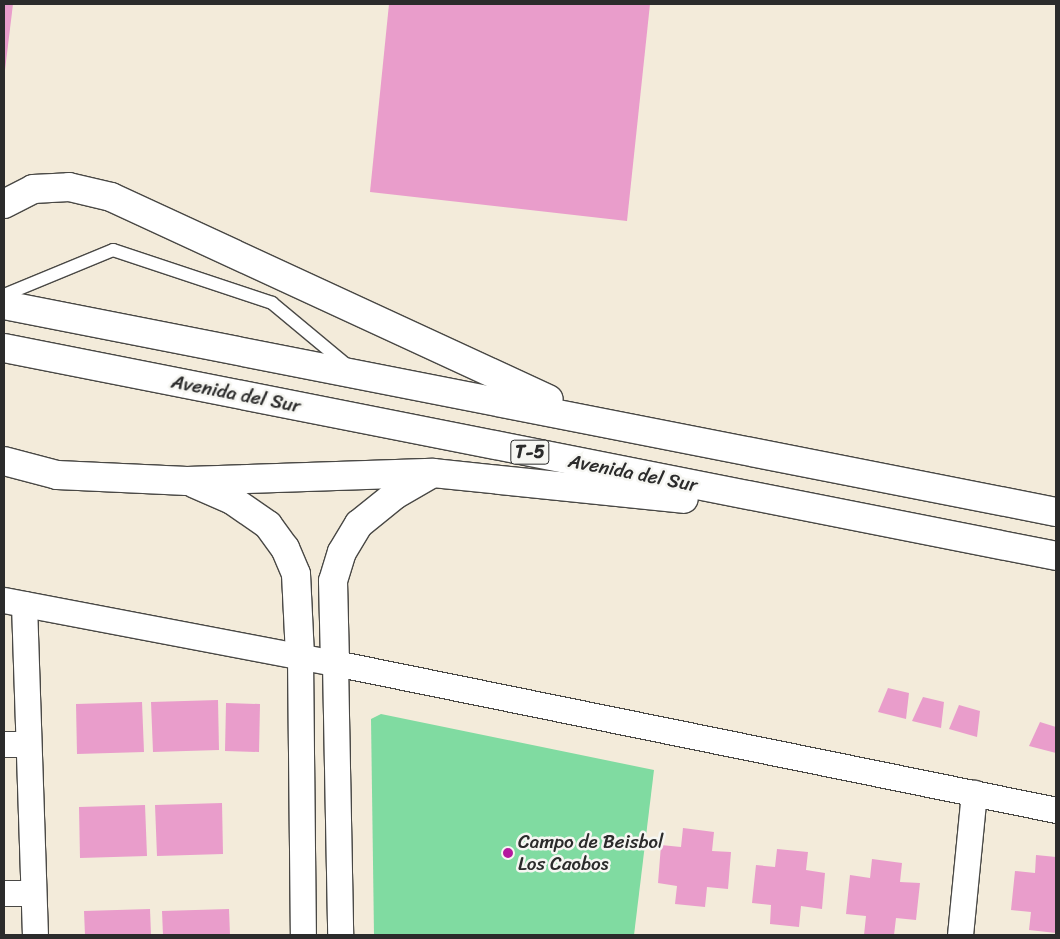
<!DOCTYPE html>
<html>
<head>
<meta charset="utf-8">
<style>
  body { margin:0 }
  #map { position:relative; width:1060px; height:939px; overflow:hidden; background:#f3ebda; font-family:Sriracha,sans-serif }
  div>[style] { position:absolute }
  .green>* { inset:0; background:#80dba1 }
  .building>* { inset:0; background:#e99dcb }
  .roads { filter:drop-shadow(1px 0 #494845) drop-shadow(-1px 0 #494845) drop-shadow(0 1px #494845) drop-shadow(0 -1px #494845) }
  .service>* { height:12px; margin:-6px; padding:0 6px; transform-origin:6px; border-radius:6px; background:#fff }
  .minor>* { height:25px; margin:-12.5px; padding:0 12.5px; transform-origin:12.5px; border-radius:12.5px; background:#fff }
  .trunk>* { height:28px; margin:-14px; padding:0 14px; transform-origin:14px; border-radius:14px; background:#fff }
  .dots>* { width:14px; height:14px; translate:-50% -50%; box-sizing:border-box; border:2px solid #f6f6f2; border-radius:50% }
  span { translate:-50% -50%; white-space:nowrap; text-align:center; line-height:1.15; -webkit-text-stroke:5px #f6f6f2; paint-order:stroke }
  .shield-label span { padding:1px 4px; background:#f6f6f2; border:1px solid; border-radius:4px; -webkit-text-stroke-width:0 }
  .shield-label { font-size:18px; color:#2b2b2b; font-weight:700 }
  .street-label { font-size:19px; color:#2b2b2b }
  .poi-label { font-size:19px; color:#2b2b2b }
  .left { translate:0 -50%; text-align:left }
  .frame { position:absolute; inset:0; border:5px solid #2b2b2b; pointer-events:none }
</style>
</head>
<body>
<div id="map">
  <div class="green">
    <div style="clip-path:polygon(381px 714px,654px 770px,634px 935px,374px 935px,371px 719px)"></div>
  </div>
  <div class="building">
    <div style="clip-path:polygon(4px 4px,13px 4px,5px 70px,4px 70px)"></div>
    <div style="clip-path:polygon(389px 4px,650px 4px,627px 221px,370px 192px)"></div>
    <div style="clip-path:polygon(888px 688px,909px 693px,906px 719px,878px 712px)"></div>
    <div style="clip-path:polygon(923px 697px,944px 702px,941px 728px,912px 721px)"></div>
    <div style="clip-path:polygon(218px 700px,219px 750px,153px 752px,151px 702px)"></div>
    <div style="clip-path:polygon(142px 702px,144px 752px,77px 754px,76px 704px)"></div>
    <div style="clip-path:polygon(226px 703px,260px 704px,259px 752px,225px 751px)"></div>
    <div style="clip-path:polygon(959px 705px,980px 711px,977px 737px,949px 729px)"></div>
    <div style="clip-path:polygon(1040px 722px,1056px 727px,1056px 753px,1029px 746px)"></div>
    <div style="clip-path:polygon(222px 803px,223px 854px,157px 856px,155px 805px)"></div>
    <div style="clip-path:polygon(145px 805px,147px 856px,80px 858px,79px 807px)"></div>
    <div style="clip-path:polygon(683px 828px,714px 832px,712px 851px,731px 852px,728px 889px,707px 887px,705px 907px,675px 904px,677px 886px,658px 883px,661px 845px,681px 847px)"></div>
    <div style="clip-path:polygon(777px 849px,808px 852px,806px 870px,825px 873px,822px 909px,801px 906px,799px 927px,770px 924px,771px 905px,752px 903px,756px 865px,775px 867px)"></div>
    <div style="clip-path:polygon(1036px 855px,1056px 857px,1056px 933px,1029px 930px,1031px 912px,1011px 910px,1015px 871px,1035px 873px)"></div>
    <div style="clip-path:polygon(872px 859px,902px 863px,900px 882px,920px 883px,916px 920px,896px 918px,894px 935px,864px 935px,866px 916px,846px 914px,850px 875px,870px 878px)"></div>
    <div style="clip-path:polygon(150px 909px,151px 935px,85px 935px,84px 911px)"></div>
    <div style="clip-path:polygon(229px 909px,230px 935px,163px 935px,162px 911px)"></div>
  </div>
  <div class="roads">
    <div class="service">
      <div style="left:4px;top:295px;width:118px;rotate:-22.4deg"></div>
      <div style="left:113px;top:250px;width:168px;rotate:18.4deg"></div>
      <div style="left:272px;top:303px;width:99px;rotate:39.7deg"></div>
    </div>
    <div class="minor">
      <div style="left:4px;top:600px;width:337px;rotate:10.8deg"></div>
      <div style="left:335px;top:663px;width:736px;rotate:11.52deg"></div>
      <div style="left:24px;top:604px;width:331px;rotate:88.1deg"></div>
      <div style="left:300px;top:657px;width:278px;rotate:89.4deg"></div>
      <div style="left:335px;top:663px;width:272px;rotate:88.9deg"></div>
      <div style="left:4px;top:744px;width:24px"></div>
      <div style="left:4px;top:893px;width:29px"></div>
      <div style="left:960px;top:935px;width:143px;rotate:-84.4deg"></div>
    </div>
    <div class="trunk">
      <div style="left:4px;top:204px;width:33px;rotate:-27deg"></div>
      <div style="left:33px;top:189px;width:36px;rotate:-3deg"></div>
      <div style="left:69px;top:187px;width:43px;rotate:13.4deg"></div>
      <div style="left:111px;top:197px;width:482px;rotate:24.8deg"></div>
      <div style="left:4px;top:305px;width:1072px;rotate:11.13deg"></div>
      <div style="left:4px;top:348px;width:1072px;rotate:11.18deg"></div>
      <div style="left:4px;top:461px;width:55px;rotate:14.8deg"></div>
      <div style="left:57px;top:475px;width:130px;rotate:2.6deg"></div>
      <div style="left:187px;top:481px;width:246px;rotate:-1.9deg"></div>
      <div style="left:433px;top:473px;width:252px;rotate:5.9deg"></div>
      <div style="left:195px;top:484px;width:40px;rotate:23.4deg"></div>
      <div style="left:232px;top:500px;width:44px;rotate:34.8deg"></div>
      <div style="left:268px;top:525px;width:29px;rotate:54deg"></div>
      <div style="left:285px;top:548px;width:28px;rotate:67deg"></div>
      <div style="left:296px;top:574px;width:83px;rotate:87.2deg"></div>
      <div style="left:335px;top:663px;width:82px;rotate:-91.4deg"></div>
      <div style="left:333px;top:581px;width:30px;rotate:-73deg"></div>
      <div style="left:342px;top:552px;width:33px;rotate:-59deg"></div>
      <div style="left:359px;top:524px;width:46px;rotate:-38.9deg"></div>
      <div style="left:395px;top:495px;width:39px;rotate:-30deg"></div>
    </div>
  </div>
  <div class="dots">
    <div style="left:508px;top:853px;background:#b5179e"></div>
  </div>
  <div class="shield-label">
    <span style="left:530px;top:452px">T-5</span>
  </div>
  <div class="street-label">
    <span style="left:236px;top:394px;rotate:11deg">Avenida del Sur</span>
    <span style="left:633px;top:473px;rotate:11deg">Avenida del Sur</span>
  </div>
  <div class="poi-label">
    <span class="left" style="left:518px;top:853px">Campo de Beisbol<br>Los Caobos</span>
  </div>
  <div class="frame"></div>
</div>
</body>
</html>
